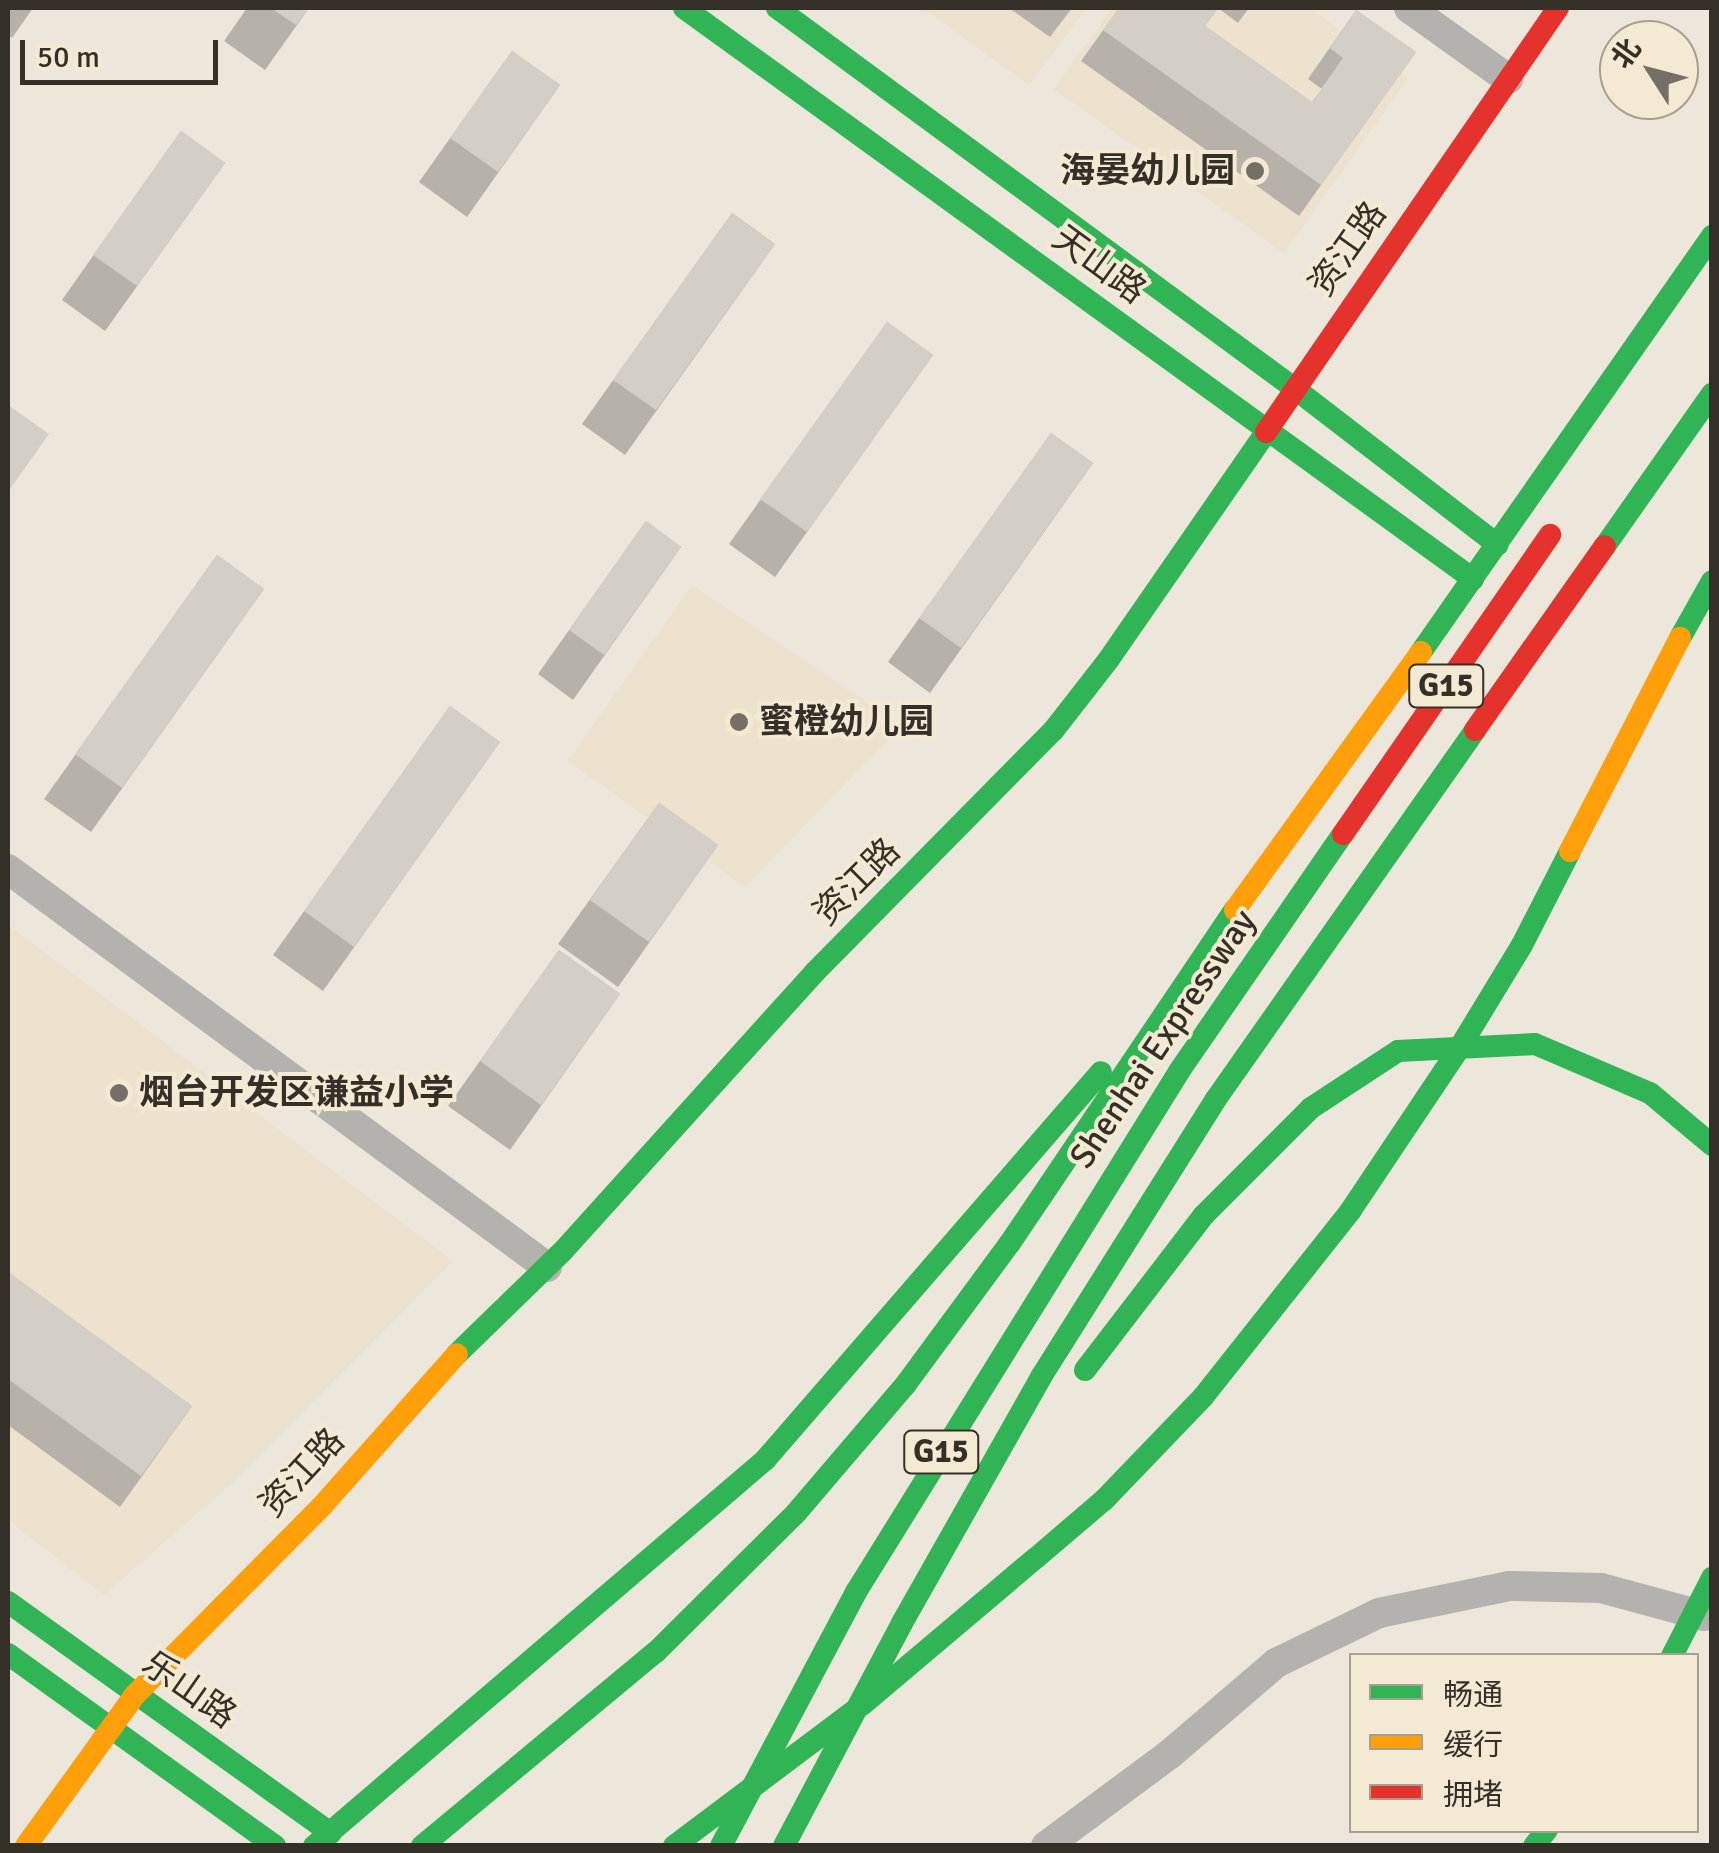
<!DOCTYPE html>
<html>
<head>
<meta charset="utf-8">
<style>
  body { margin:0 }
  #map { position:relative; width:1719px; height:1853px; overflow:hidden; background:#ece6db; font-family:Signika,"Noto Sans SC",sans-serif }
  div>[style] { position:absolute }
  .built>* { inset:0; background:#ece2cd }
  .street>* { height:30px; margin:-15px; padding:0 15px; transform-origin:15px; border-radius:15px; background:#b4b2ae }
  .fast>* { height:22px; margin:-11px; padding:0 11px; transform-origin:11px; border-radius:11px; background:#30b455 }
  .slow>* { height:22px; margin:-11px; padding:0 11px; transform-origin:11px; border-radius:11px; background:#ff9f0a }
  .jam>* { height:22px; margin:-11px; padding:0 11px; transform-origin:11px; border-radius:11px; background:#e5322d }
  .fast-bridge>* { height:22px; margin:-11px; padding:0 11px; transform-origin:11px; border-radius:11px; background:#30b455 }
  .slow-bridge>* { height:22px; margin:-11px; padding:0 11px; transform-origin:11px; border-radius:11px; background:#ff9f0a }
  .wall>* { inset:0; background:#b6b2aa }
  .building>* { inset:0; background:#d4cfc6 }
  .dots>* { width:28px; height:28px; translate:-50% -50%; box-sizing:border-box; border:5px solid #f4e9d3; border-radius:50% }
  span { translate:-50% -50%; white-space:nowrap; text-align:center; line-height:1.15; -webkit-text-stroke:8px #f4e9d3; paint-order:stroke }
  .shield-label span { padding:2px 8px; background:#f4e9d3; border:2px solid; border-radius:8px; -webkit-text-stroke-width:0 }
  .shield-label { font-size:32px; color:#343028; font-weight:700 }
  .poi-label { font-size:35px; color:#343028; font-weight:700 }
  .right { translate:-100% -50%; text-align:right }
  .left { translate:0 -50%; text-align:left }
  .street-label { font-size:35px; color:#343028 }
  .frame { position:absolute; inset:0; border:10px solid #343028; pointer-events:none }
  .legend { position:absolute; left:1349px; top:1653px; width:350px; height:180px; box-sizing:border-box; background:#f4e9d3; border:2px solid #a79f8f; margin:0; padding:12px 18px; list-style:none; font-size:30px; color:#343028 }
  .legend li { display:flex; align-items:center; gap:20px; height:50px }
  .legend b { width:50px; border:2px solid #a79f8f }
  .north { position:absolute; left:1599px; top:20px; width:100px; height:100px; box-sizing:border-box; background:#f4e9d3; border:2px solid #a79f8f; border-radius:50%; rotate:306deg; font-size:28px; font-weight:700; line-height:40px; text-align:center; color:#343028 }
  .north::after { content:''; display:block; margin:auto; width:35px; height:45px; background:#747067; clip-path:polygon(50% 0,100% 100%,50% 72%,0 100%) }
  .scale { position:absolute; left:20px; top:40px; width:198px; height:45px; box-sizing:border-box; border:5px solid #343028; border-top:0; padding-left:12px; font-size:30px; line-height:35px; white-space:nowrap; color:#343028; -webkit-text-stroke:8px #f4e9d3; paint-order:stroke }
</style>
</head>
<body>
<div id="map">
  <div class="built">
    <div style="clip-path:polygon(923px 8px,1086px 8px,1029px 85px)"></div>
    <div style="clip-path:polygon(1112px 8px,1309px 8px,1408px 78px,1284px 253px,1054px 89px)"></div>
    <div style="clip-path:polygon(692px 585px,875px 708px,891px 737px,745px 887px,568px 761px)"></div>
    <div style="clip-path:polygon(8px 925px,453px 1261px,232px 1483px,104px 1595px,8px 1520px)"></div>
  </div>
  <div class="street">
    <div style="left:1409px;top:8px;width:122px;rotate:35.6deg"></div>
    <div style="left:8px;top:869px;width:670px;rotate:36.44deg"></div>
    <div style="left:1046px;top:1846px;width:154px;rotate:-36.6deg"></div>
    <div style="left:1170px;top:1754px;width:140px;rotate:-40.6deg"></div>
    <div style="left:1276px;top:1663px;width:114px;rotate:-25.9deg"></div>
    <div style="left:1379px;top:1613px;width:133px;rotate:-11.7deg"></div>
    <div style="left:1509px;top:1586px;width:92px;rotate:1.2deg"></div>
    <div style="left:1601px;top:1588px;width:107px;rotate:15.2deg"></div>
  </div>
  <div class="fast">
    <div style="left:684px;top:8px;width:974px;rotate:35.89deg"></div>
    <div style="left:777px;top:8px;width:642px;rotate:36.32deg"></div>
    <div style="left:1294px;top:388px;width:257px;rotate:37.6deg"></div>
    <div style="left:1605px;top:546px;width:186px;rotate:-54.9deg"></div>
    <div style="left:1680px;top:638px;width:65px;rotate:-60.7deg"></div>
    <div style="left:1421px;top:652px;width:508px;rotate:-55.03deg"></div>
    <div style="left:457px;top:1354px;width:146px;rotate:-44.2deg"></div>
    <div style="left:562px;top:1252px;width:377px;rotate:-47.9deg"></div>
    <div style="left:815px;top:972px;width:339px;rotate:-45.4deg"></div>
    <div style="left:1053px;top:731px;width:91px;rotate:-52.1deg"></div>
    <div style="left:1109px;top:659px;width:276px;rotate:-55.3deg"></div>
    <div style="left:1085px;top:1370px;width:195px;rotate:-52.5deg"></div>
    <div style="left:1204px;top:1215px;width:151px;rotate:-45deg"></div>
    <div style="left:1311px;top:1108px;width:104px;rotate:-33.2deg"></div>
    <div style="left:1398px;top:1051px;width:137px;rotate:-2.9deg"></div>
    <div style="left:1535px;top:1044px;width:125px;rotate:23.1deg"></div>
    <div style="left:1650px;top:1093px;width:81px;rotate:40deg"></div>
    <div style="left:8px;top:1602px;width:397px;rotate:35.6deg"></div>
    <div style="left:8px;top:1654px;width:329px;rotate:35.7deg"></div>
    <div style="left:1672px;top:1656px;width:88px;rotate:-62.9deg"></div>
    <div style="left:314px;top:1846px;width:594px;rotate:-40.56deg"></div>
    <div style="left:765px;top:1460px;width:513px;rotate:-49.11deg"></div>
    <div style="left:422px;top:1846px;width:304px;rotate:-39.7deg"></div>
    <div style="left:656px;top:1652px;width:197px;rotate:-44.8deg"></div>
    <div style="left:796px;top:1513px;width:170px;rotate:-49.5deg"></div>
    <div style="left:906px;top:1384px;width:175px;rotate:-53.6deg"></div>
    <div style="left:1010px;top:1243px;width:402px;rotate:-56deg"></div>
    <div style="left:721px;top:1846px;width:288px;rotate:-62deg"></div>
    <div style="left:856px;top:1592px;width:614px;rotate:-58.17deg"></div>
    <div style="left:1180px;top:1070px;width:287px;rotate:-55.4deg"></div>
    <div style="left:784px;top:1846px;width:252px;rotate:-62.1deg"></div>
    <div style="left:902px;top:1623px;width:283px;rotate:-60.5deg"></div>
    <div style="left:1041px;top:1377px;width:328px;rotate:-57.8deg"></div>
    <div style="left:1216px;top:1099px;width:451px;rotate:-54.9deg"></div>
    <div style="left:1534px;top:1846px;width:21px;rotate:-51deg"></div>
  </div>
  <div class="slow">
    <div style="left:1235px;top:910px;width:318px;rotate:-54.2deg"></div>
    <div style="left:26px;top:1846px;width:186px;rotate:-54.2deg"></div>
    <div style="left:135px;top:1695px;width:266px;rotate:-45.3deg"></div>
    <div style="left:322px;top:1506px;width:203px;rotate:-48.4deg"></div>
  </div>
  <div class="jam">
    <div style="left:1266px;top:432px;width:515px;rotate:-55.45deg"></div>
    <div style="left:1475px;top:730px;width:225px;rotate:-54.8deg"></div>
    <div style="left:1343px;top:834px;width:364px;rotate:-55.3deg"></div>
  </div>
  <div class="fast-bridge">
    <div style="left:674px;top:1846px;width:236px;rotate:-36.9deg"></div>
    <div style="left:863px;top:1704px;width:226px;rotate:-40.2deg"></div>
    <div style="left:1036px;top:1558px;width:89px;rotate:-40.5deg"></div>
    <div style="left:1104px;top:1500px;width:143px;rotate:-46.1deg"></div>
    <div style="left:1203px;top:1397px;width:238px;rotate:-51.6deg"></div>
    <div style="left:1351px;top:1210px;width:196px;rotate:-56.2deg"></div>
    <div style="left:1460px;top:1047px;width:119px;rotate:-58.7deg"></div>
    <div style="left:1522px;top:945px;width:106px;rotate:-62.9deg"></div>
  </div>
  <div class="slow-bridge">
    <div style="left:1570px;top:851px;width:240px;rotate:-62.7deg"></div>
  </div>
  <div class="wall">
    <div style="clip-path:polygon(8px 8px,33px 8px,12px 38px,8px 35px)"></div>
    <div style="clip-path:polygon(247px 8px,309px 8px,265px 70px,224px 41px)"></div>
    <div style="clip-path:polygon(1009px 8px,1072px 8px,1050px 37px)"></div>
    <div style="clip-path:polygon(1119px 8px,1249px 8px,1238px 23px,1218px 8px,1205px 26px,1312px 102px,1322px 89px,1308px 79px,1356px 10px,1416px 52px,1299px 216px,1081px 61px)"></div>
    <div style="clip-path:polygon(512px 51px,560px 85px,467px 217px,419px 182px)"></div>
    <div style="clip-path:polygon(181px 131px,225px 163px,105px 331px,62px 300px)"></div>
    <div style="clip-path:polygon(732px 213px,775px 244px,625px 455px,582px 424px)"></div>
    <div style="clip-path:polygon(887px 322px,933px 355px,775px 577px,729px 544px)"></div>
    <div style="clip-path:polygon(1051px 433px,1093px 463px,930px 693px,888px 662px)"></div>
    <div style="clip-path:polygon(646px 521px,681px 547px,573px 700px,538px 674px)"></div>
    <div style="clip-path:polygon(217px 555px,264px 589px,91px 832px,44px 799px)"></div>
    <div style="clip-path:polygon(450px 706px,500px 742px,323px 991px,273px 955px)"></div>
    <div style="clip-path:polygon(659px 803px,718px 845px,618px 987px,558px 944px)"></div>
    <div style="clip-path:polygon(559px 950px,620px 994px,510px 1150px,448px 1106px)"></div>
    <div style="clip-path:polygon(8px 1272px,192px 1406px,120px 1507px,8px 1425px)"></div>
  </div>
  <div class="building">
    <div style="clip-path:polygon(271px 8px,309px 8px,296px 25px)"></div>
    <div style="clip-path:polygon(1119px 8px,1218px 8px,1205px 26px,1312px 102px,1343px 58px,1330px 48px,1356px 10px,1416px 52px,1321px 185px,1103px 30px)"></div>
    <div style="clip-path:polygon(512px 51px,560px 85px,498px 172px,450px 138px)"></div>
    <div style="clip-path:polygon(181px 131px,225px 163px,137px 286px,93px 255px)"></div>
    <div style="clip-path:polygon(732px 213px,775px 244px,656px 410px,613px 380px)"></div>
    <div style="clip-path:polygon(887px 322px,933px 355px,807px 532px,760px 499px)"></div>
    <div style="clip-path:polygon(8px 405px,49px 434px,8px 492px)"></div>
    <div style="clip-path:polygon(1051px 433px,1093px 463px,961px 648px,919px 618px)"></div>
    <div style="clip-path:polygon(646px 521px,681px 547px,604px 655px,569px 630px)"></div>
    <div style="clip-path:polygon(217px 555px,264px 589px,122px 788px,75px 754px)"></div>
    <div style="clip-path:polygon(450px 706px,500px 742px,354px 947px,304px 911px)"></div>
    <div style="clip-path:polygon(659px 803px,718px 845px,649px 942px,590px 900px)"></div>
    <div style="clip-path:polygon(559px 950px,620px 994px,541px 1105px,480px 1061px)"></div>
    <div style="clip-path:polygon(8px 1272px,192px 1406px,141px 1476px,8px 1379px)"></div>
  </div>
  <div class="dots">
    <div style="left:1255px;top:171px;background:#747067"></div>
    <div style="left:739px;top:722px;background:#747067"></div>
    <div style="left:119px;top:1093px;background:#747067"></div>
  </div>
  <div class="shield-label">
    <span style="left:1446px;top:686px">G15</span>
    <span style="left:941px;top:1452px">G15</span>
  </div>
  <div class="poi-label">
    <span class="right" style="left:1235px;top:171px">海晏幼儿园</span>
    <span class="left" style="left:759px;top:722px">蜜橙幼儿园</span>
    <span class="left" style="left:139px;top:1093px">烟台开发区谦益小学</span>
  </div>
  <div class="street-label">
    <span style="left:1348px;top:249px;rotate:-55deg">资江路</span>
    <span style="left:1099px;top:265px;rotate:36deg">天山路</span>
    <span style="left:857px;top:882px;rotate:-45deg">资江路</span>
    <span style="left:1163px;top:1039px;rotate:-56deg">Shenhai Expressway</span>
    <span style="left:302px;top:1473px;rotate:-47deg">资江路</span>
    <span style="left:189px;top:1690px;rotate:35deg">乐山路</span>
  </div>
  <div class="frame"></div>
  <ul class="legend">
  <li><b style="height:12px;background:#30b455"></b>畅通</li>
  <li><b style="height:12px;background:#ff9f0a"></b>缓行</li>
  <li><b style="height:12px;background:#e5322d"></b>拥堵</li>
  </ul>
  <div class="north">北</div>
  <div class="scale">50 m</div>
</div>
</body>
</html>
